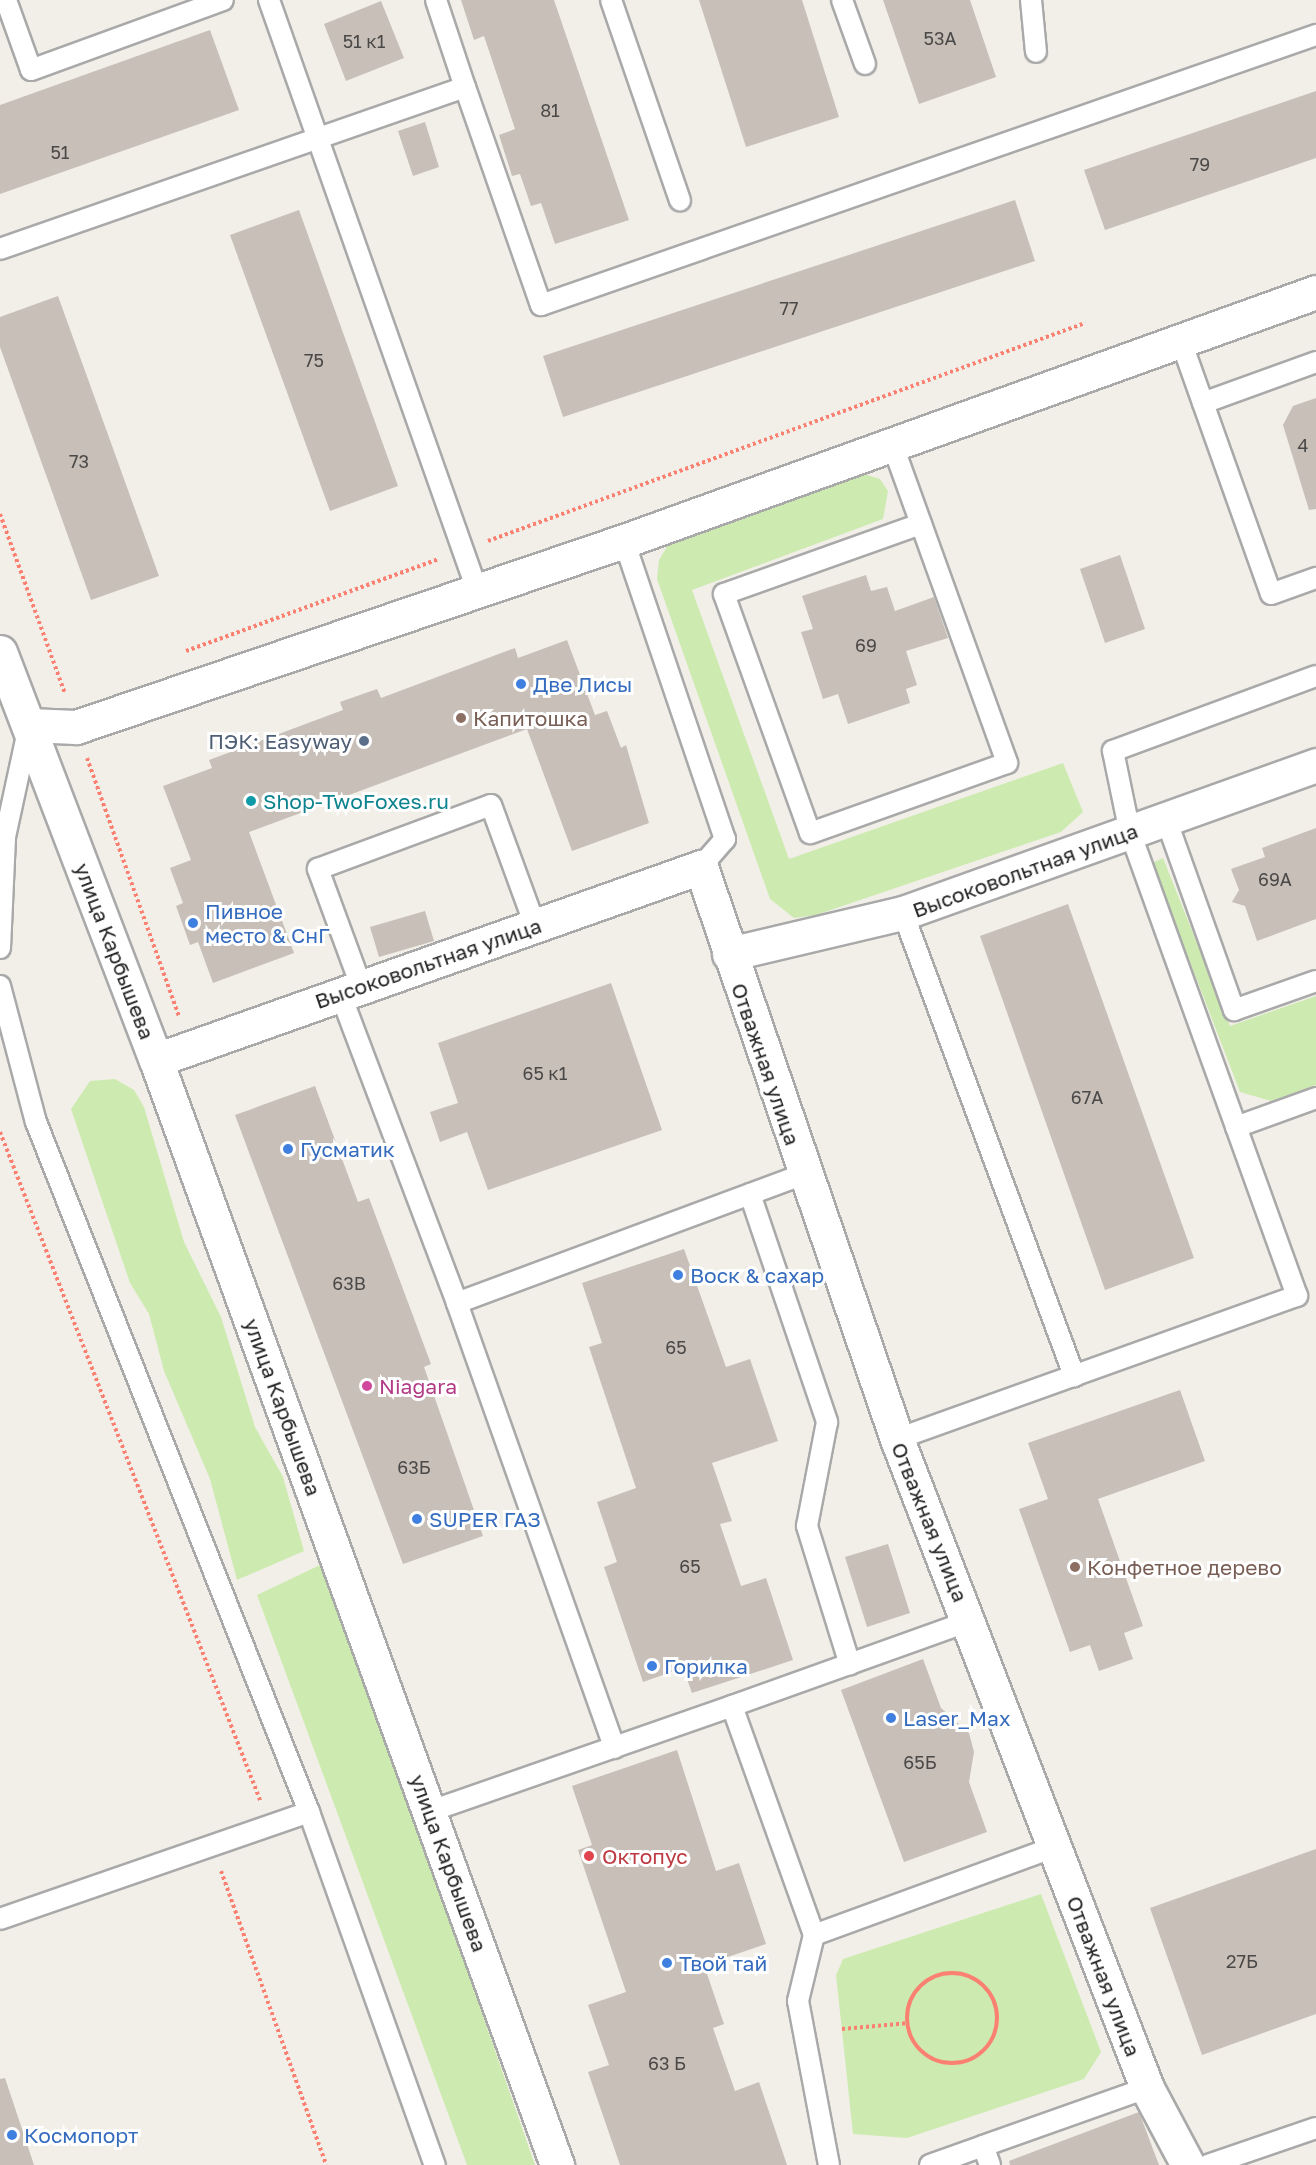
<!DOCTYPE html>
<html>
<head>
<meta charset="utf-8">
<style>
  body { margin:0 }
  #map { position:relative; width:1316px; height:2165px; overflow:hidden; background:#f2efe9; font-family:"Golos Text",sans-serif }
  div>[style] { position:absolute }
  .grass>* { inset:0; background:#cdebb0 }
  .building>* { inset:0; background:#c7bfb8 }
  .path>* { height:4px; margin-top:-2px; transform-origin:0; background:repeating-linear-gradient(90deg,#fa8072 0 3px,transparent 0 6px) }
  .path>.ring { margin:-2px; padding:0; box-sizing:content-box; background:none; border:4px solid #fa8072; border-radius:50% }
  .roads { filter:drop-shadow(2px 0 #a9a9a9) drop-shadow(-2px 0 #a9a9a9) drop-shadow(0 2px #a9a9a9) drop-shadow(0 -2px #a9a9a9) }
  .service>* { height:20px; margin:-10px; padding:0 10px; transform-origin:10px; border-radius:10px; background:#fff }
  .minor>* { height:33px; margin:-16.5px; padding:0 16.5px; transform-origin:16.5px; border-radius:16.5px; background:#fff }
  .dots>* { width:16px; height:16px; translate:-50% -50%; box-sizing:border-box; border:3px solid #fff; border-radius:50% }
  span { translate:-50% -50%; white-space:nowrap; text-align:center; line-height:1.15; -webkit-text-stroke:6px #fff; paint-order:stroke }
  .number-label { font-size:18px; color:#4b4948 }
  .number-label span { -webkit-text-stroke-width:0 }
  .shop-label { font-size:21px; color:#366cbe }
  .left { translate:0 -50%; text-align:left }
  .education-label { font-size:21px; color:#785e54 }
  .service-label { font-size:21px; color:#4e5e75 }
  .right { translate:-100% -50%; text-align:right }
  .culture-label { font-size:21px; color:#0d838f }
  .street-label { font-size:21px; color:#222 }
  .hotel-label { font-size:21px; color:#b23c85 }
  .health-label { font-size:21px; color:#be3a42 }
</style>
</head>
<body>
<div id="map">
  <div class="grass">
    <div style="clip-path:polygon(864px 474px,880px 479px,888px 491px,883px 519px,692px 590px,789px 859px,1063px 763px,1083px 812px,1061px 832px,816px 915px,794px 918px,770px 899px,657px 579px,659px 560px,668px 545px)"></div>
    <div style="clip-path:polygon(1163px 858px,1230px 1026px,1316px 996px,1316px 1085px,1271px 1101px,1240px 1092px,1152px 863px)"></div>
    <div style="clip-path:polygon(115px 1079px,134px 1090px,144px 1107px,184px 1242px,221px 1317px,255px 1427px,283px 1477px,304px 1551px,237px 1580px,210px 1479px,164px 1371px,149px 1314px,130px 1283px,71px 1109px,90px 1081px)"></div>
    <div style="clip-path:polygon(320px 1565px,440px 1893px,535px 2165px,467px 2165px,257px 1595px)"></div>
    <div style="clip-path:polygon(1041px 1894px,1101px 2052px,1084px 2079px,907px 2138px,853px 2134px,836px 1975px,843px 1959px)"></div>
  </div>
  <div class="building">
    <div style="clip-path:polygon(461px 0,554px 0,629px 220px,555px 244px,541px 203px,531px 206px,520px 174px,512px 176px,499px 135px,515px 129px,484px 36px,474px 40px)"></div>
    <div style="clip-path:polygon(699px 0,802px 0,839px 117px,746px 147px)"></div>
    <div style="clip-path:polygon(883px 0,970px 0,996px 77px,919px 104px)"></div>
    <div style="clip-path:polygon(381px 1px,404px 58px,346px 81px,324px 24px)"></div>
    <div style="clip-path:polygon(210px 30px,239px 110px,0 194px,0 105px)"></div>
    <div style="clip-path:polygon(1316px 91px,1316px 158px,1105px 230px,1084px 170px)"></div>
    <div style="clip-path:polygon(425px 122px,439px 167px,413px 176px,398px 131px)"></div>
    <div style="clip-path:polygon(1015px 200px,1035px 261px,563px 417px,543px 356px)"></div>
    <div style="clip-path:polygon(299px 210px,398px 486px,330px 511px,230px 235px)"></div>
    <div style="clip-path:polygon(58px 296px,159px 576px,91px 600px,0 347px,0 317px)"></div>
    <div style="clip-path:polygon(1316px 398px,1316px 509px,1309px 510px,1283px 425px,1293px 406px)"></div>
    <div style="clip-path:polygon(1120px 555px,1145px 629px,1105px 643px,1080px 569px)"></div>
    <div style="clip-path:polygon(866px 575px,871px 591px,887px 587px,895px 611px,934px 597px,948px 638px,906px 651px,917px 685px,906px 689px,910px 703px,848px 724px,838px 694px,823px 699px,801px 632px,813px 629px,802px 596px)"></div>
    <div style="clip-path:polygon(567px 640px,595px 715px,607px 711px,621px 748px,626px 745px,649px 823px,572px 851px,527px 729px,249px 832px,294px 953px,213px 983px,198px 942px,190px 945px,176px 906px,183px 903px,170px 868px,191px 860px,163px 786px,212px 768px,209px 760px,343px 710px,340px 702px,377px 689px,381px 698px,515px 648px,518px 658px)"></div>
    <div style="clip-path:polygon(1316px 828px,1316px 919px,1257px 941px,1245px 906px,1232px 902px,1239px 890px,1231px 869px,1265px 857px,1262px 848px)"></div>
    <div style="clip-path:polygon(1068px 904px,1194px 1258px,1105px 1290px,980px 936px)"></div>
    <div style="clip-path:polygon(425px 911px,434px 941px,379px 957px,370px 927px)"></div>
    <div style="clip-path:polygon(611px 983px,662px 1130px,488px 1190px,467px 1132px,440px 1142px,430px 1112px,458px 1103px,438px 1043px)"></div>
    <div style="clip-path:polygon(315px 1086px,358px 1202px,369px 1198px,431px 1364px,424px 1367px,483px 1536px,403px 1564px,235px 1115px)"></div>
    <div style="clip-path:polygon(684px 1249px,726px 1367px,750px 1359px,778px 1441px,712px 1463px,732px 1521px,720px 1524px,741px 1586px,766px 1578px,793px 1660px,692px 1693px,683px 1668px,643px 1682px,604px 1567px,617px 1562px,597px 1502px,636px 1488px,589px 1347px,602px 1343px,582px 1283px)"></div>
    <div style="clip-path:polygon(1180px 1390px,1205px 1461px,1098px 1499px,1143px 1626px,1124px 1633px,1133px 1659px,1099px 1671px,1090px 1645px,1070px 1652px,1019px 1509px,1048px 1499px,1028px 1443px)"></div>
    <div style="clip-path:polygon(888px 1544px,910px 1613px,867px 1627px,845px 1557px)"></div>
    <div style="clip-path:polygon(923px 1659px,941px 1708px,969px 1733px,974px 1752px,969px 1782px,987px 1832px,904px 1862px,841px 1690px)"></div>
    <div style="clip-path:polygon(677px 1750px,716px 1871px,739px 1863px,766px 1944px,704px 1965px,724px 2024px,713px 2028px,735px 2091px,759px 2082px,787px 2165px,620px 2165px,588px 2072px,609px 2065px,588px 2005px,626px 1992px,578px 1850px,592px 1845px,572px 1786px)"></div>
    <div style="clip-path:polygon(1316px 1849px,1316px 2014px,1202px 2055px,1150px 1908px)"></div>
    <div style="clip-path:polygon(5px 2078px,34px 2165px,0 2165px,0 2079px)"></div>
    <div style="clip-path:polygon(1139px 2112px,1159px 2165px,1010px 2165px,1009px 2161px)"></div>
  </div>
  <div class="path">
    <div style="left:0;top:514px;width:191px;rotate:70.1deg"></div>
    <div style="left:488px;top:541px;width:636px;rotate:-20.06deg"></div>
    <div style="left:186px;top:651px;width:269px;rotate:-20deg"></div>
    <div style="left:87px;top:758px;width:274px;rotate:70.4deg"></div>
    <div style="left:0;top:1132px;width:717px;rotate:68.73deg"></div>
    <div style="left:221px;top:1871px;width:312px;rotate:70.3deg"></div>
    <div class="ring" style="left:907px;top:1973px;width:86px;height:86px"></div>
    <div style="left:842px;top:2029px;width:67px;rotate:-5.1deg"></div>
  </div>
  <div class="roads">
    <div class="service">
      <div style="left:6px;top:0;width:74px;rotate:70.3deg"></div>
      <div style="left:31px;top:70px;width:204px;rotate:-20deg"></div>
      <div style="left:269px;top:0;width:626px;rotate:70.58deg"></div>
      <div style="left:436px;top:0;width:92px;rotate:71.6deg"></div>
      <div style="left:611px;top:0;width:212px;rotate:71deg"></div>
      <div style="left:842px;top:0;width:68px;rotate:70.2deg"></div>
      <div style="left:1031px;top:0;width:52px;rotate:84.5deg"></div>
      <div style="left:0;top:249px;width:492px;rotate:-19.2deg"></div>
      <div style="left:465px;top:87px;width:231px;rotate:70.8deg"></div>
      <div style="left:541px;top:305px;width:821px;rotate:-19.21deg"></div>
      <div style="left:1182px;top:344px;width:265px;rotate:70.4deg"></div>
      <div style="left:1271px;top:594px;width:48px;rotate:-19.6deg"></div>
      <div style="left:1203px;top:403px;width:120px;rotate:-19.9deg"></div>
      <div style="left:893px;top:446px;width:337px;rotate:70.2deg"></div>
      <div style="left:1007px;top:763px;width:209px;rotate:160.4deg"></div>
      <div style="left:810px;top:833px;width:254px;rotate:-109.8deg"></div>
      <div style="left:724px;top:594px;width:209px;rotate:-19.6deg"></div>
      <div style="left:624px;top:541px;width:315px;rotate:71.3deg"></div>
      <div style="left:725px;top:839px;width:37px;rotate:131deg"></div>
      <div style="left:1166px;top:819px;width:203px;rotate:70.4deg"></div>
      <div style="left:1234px;top:1010px;width:87px;rotate:-19.5deg"></div>
      <div style="left:903px;top:913px;width:494px;rotate:69.7deg"></div>
      <div style="left:0;top:948px;width:111px;rotate:-87.4deg"></div>
      <div style="left:5px;top:837px;width:108px;rotate:-77.8deg"></div>
      <div style="left:0;top:986px;width:141px;rotate:75.2deg"></div>
      <div style="left:36px;top:1122px;width:742px;rotate:68.41deg"></div>
      <div style="left:309px;top:1812px;width:375px;rotate:70.4deg"></div>
      <div style="left:361px;top:986px;width:125px;rotate:-110.2deg"></div>
      <div style="left:318px;top:869px;width:184px;rotate:-20.3deg"></div>
      <div style="left:491px;top:805px;width:128px;rotate:69.9deg"></div>
      <div style="left:340px;top:993px;width:331px;rotate:69.3deg"></div>
      <div style="left:457px;top:1303px;width:370px;rotate:-20.4deg"></div>
      <div style="left:1236px;top:1127px;width:85px;rotate:-19.9deg"></div>
      <div style="left:750px;top:1194px;width:241px;rotate:71.3deg"></div>
      <div style="left:827px;top:1422px;width:106px;rotate:100.9deg"></div>
      <div style="left:807px;top:1526px;width:145px;rotate:72.8deg"></div>
      <div style="left:457px;top:1303px;width:472px;rotate:70.5deg"></div>
      <div style="left:897px;top:1439px;width:425px;rotate:-19.7deg"></div>
      <div style="left:1297px;top:1296px;width:492px;rotate:-109.8deg"></div>
      <div style="left:1130px;top:833px;width:84px;rotate:-101.7deg"></div>
      <div style="left:1113px;top:751px;width:216px;rotate:-20.3deg"></div>
      <div style="left:431px;top:1811px;width:319px;rotate:-19.2deg"></div>
      <div style="left:0;top:1919px;width:327px;rotate:-19.1deg"></div>
      <div style="left:814px;top:1935px;width:243px;rotate:-109.7deg"></div>
      <div style="left:732px;top:1706px;width:253px;rotate:-19.7deg"></div>
      <div style="left:829px;top:2165px;width:167px;rotate:-100.7deg"></div>
      <div style="left:798px;top:2001px;width:68px;rotate:-76.4deg"></div>
      <div style="left:814px;top:1935px;width:256px;rotate:-20.1deg"></div>
      <div style="left:930px;top:2165px;width:56px;rotate:-19.7deg"></div>
      <div style="left:990px;top:2165px;width:20px;rotate:-110deg"></div>
      <div style="left:983px;top:2146px;width:174px;rotate:-19.5deg"></div>
      <div style="left:1208px;top:2165px;width:114px;rotate:-18.9deg"></div>
    </div>
    <div class="minor">
      <div style="left:0;top:652px;width:437px;rotate:69.1deg"></div>
      <div style="left:156px;top:1060px;width:1176px;rotate:70.05deg"></div>
      <div style="left:29px;top:725px;width:47px;rotate:2.4deg"></div>
      <div style="left:76px;top:727px;width:579px;rotate:-18.75deg"></div>
      <div style="left:624px;top:541px;width:735px;rotate:-19.79deg"></div>
      <div style="left:729px;top:954px;width:179px;rotate:-13.3deg"></div>
      <div style="left:903px;top:913px;width:439px;rotate:-19.7deg"></div>
      <div style="left:156px;top:1060px;width:578px;rotate:-19.5deg"></div>
      <div style="left:701px;top:867px;width:605px;rotate:71.09deg"></div>
      <div style="left:897px;top:1439px;width:695px;rotate:68.93deg"></div>
      <div style="left:1147px;top:2088px;width:87px;rotate:62deg"></div>
    </div>
  </div>
  <div class="dots">
    <div style="left:521px;top:684px;background:#3f7fe0"></div>
    <div style="left:461px;top:718px;background:#8d6e63"></div>
    <div style="left:364px;top:741px;background:#5c6f8a"></div>
    <div style="left:251px;top:801px;background:#0f9aa8"></div>
    <div style="left:193px;top:923px;background:#3f7fe0"></div>
    <div style="left:288px;top:1149px;background:#3f7fe0"></div>
    <div style="left:678px;top:1275px;background:#3f7fe0"></div>
    <div style="left:367px;top:1386px;background:#d1479c"></div>
    <div style="left:417px;top:1519px;background:#3f7fe0"></div>
    <div style="left:1075px;top:1567px;background:#8d6e63"></div>
    <div style="left:652px;top:1666px;background:#3f7fe0"></div>
    <div style="left:891px;top:1718px;background:#3f7fe0"></div>
    <div style="left:589px;top:1856px;background:#e0444e"></div>
    <div style="left:667px;top:1963px;background:#3f7fe0"></div>
    <div style="left:12px;top:2135px;background:#3f7fe0"></div>
  </div>
  <div class="number-label">
    <span style="left:940px;top:38px">53А</span>
    <span style="left:364px;top:41px">51 к1</span>
    <span style="left:550px;top:110px">81</span>
    <span style="left:60px;top:152px">51</span>
    <span style="left:1200px;top:164px">79</span>
    <span style="left:789px;top:308px">77</span>
    <span style="left:314px;top:360px">75</span>
    <span style="left:1303px;top:445px">4</span>
    <span style="left:79px;top:461px">73</span>
    <span style="left:866px;top:645px">69</span>
    <span style="left:1275px;top:879px">69А</span>
    <span style="left:545px;top:1073px">65 к1</span>
    <span style="left:1087px;top:1097px">67А</span>
    <span style="left:349px;top:1283px">63В</span>
    <span style="left:676px;top:1347px">65</span>
    <span style="left:414px;top:1467px">63Б</span>
    <span style="left:690px;top:1566px">65</span>
    <span style="left:920px;top:1762px">65Б</span>
    <span style="left:1242px;top:1961px">27Б</span>
    <span style="left:667px;top:2063px">63 Б</span>
  </div>
  <div class="shop-label">
    <span class="left" style="left:533px;top:684px">Две Лисы</span>
    <span class="left" style="left:205px;top:923px">Пивное<br>место &amp; СнГ</span>
    <span class="left" style="left:300px;top:1149px">Гусматик</span>
    <span class="left" style="left:690px;top:1275px">Воск &amp; сахар</span>
    <span class="left" style="left:429px;top:1519px">SUPER ГАЗ</span>
    <span class="left" style="left:664px;top:1666px">Горилка</span>
    <span class="left" style="left:903px;top:1718px">Laser_Max</span>
    <span class="left" style="left:679px;top:1963px">Твой тай</span>
    <span class="left" style="left:24px;top:2135px">Космопорт</span>
  </div>
  <div class="education-label">
    <span class="left" style="left:473px;top:718px">Капитошка</span>
    <span class="left" style="left:1087px;top:1567px">Конфетное дерево</span>
  </div>
  <div class="service-label">
    <span class="right" style="left:352px;top:741px">ПЭК: Easyway</span>
  </div>
  <div class="culture-label">
    <span class="left" style="left:263px;top:801px">Shop-TwoFoxes.ru</span>
  </div>
  <div class="street-label">
    <span style="left:1025px;top:870px;rotate:-20deg">Высоковольтная улица</span>
    <span style="left:115px;top:951px;rotate:69deg">улица Карбышева</span>
    <span style="left:428px;top:963px;rotate:-19deg">Высоковольтная улица</span>
    <span style="left:766px;top:1064px;rotate:71deg">Отважная улица</span>
    <span style="left:283px;top:1407px;rotate:70deg">улица Карбышева</span>
    <span style="left:930px;top:1522px;rotate:68deg">Отважная улица</span>
    <span style="left:449px;top:1863px;rotate:70deg">улица Карбышева</span>
    <span style="left:1104px;top:1976px;rotate:69deg">Отважная улица</span>
  </div>
  <div class="hotel-label">
    <span class="left" style="left:379px;top:1386px">Niagara</span>
  </div>
  <div class="health-label">
    <span class="left" style="left:602px;top:1856px">Октопус</span>
  </div>
</div>
</body>
</html>
